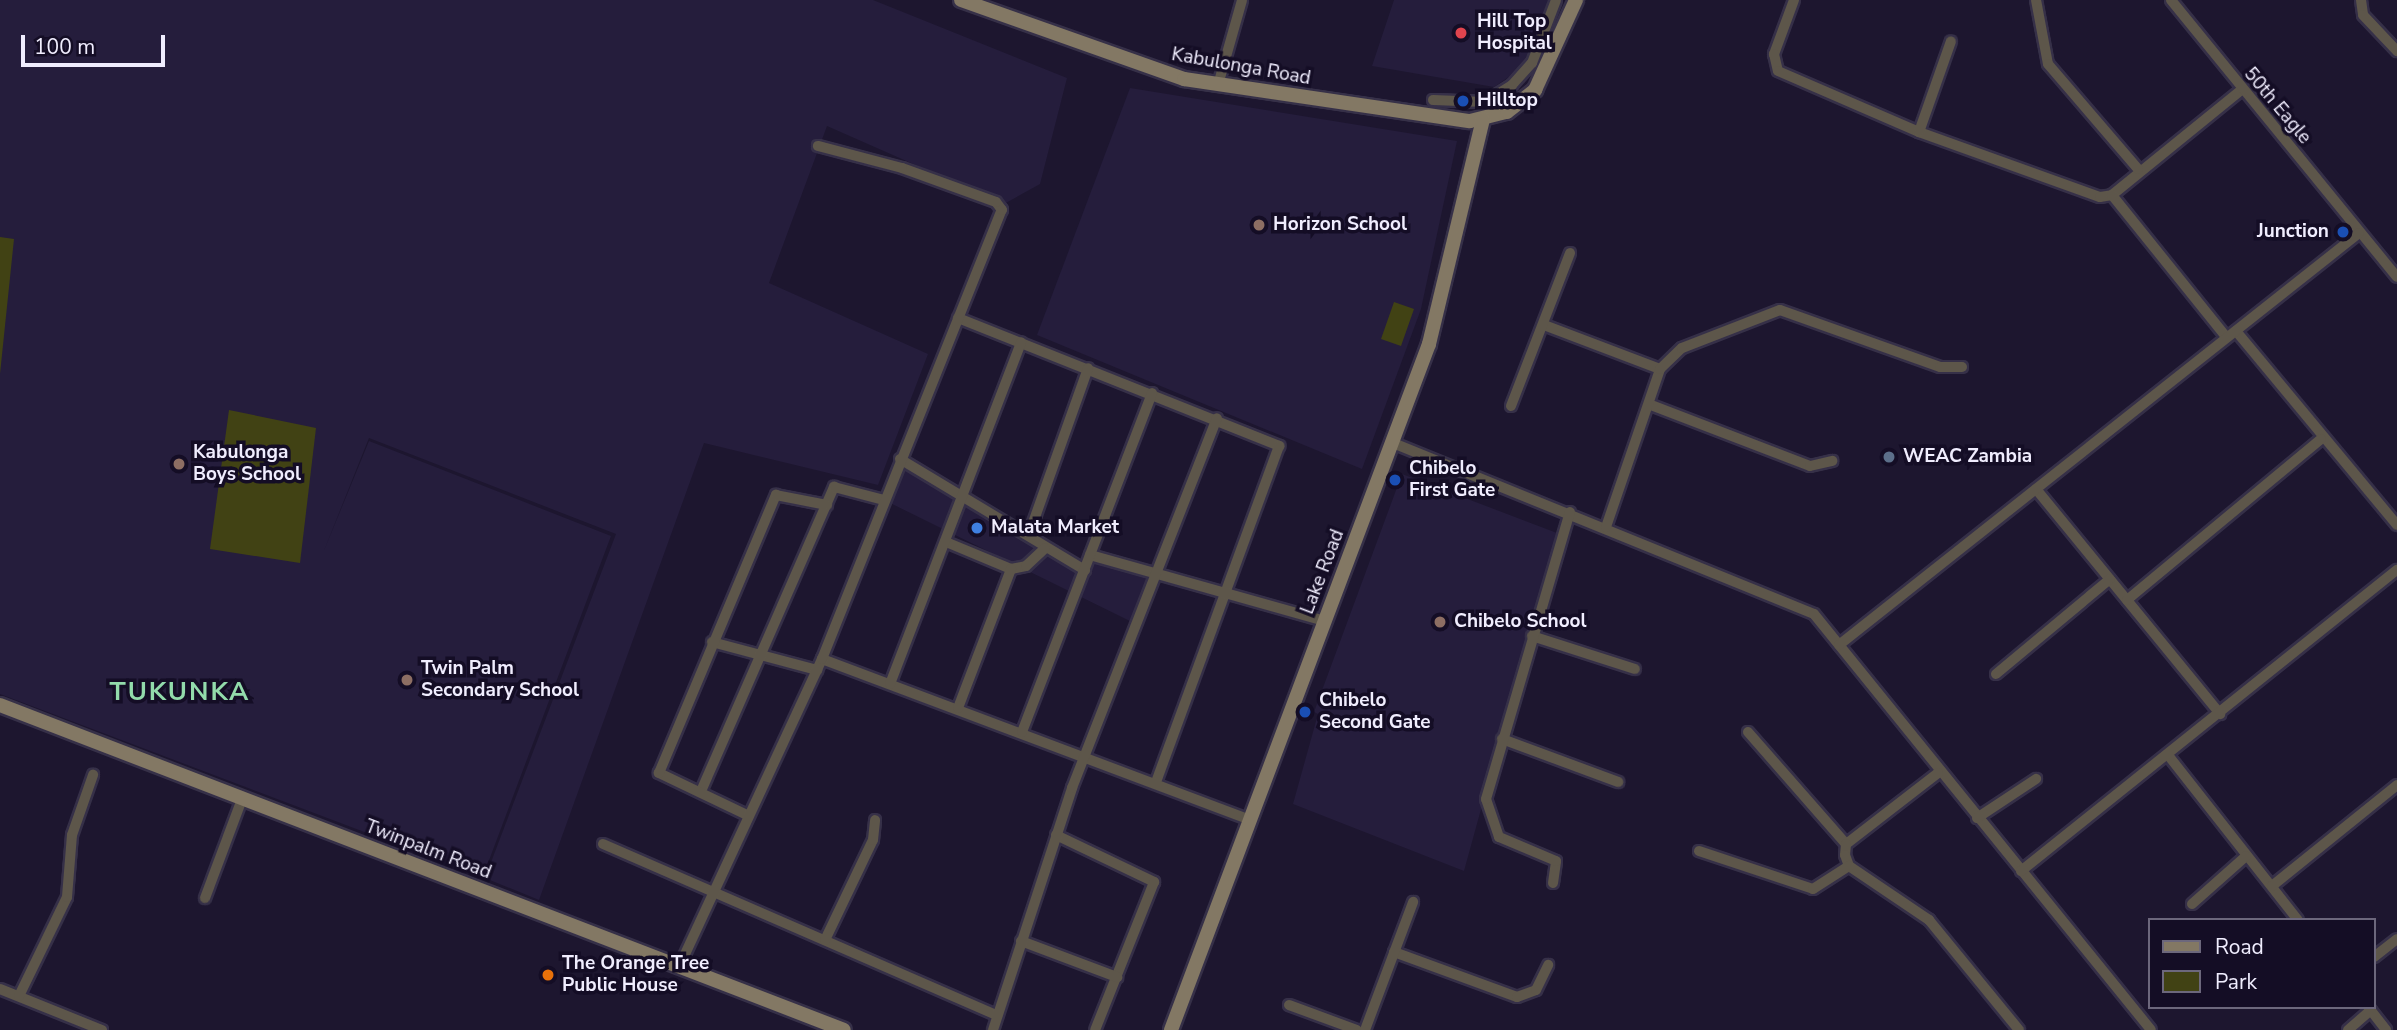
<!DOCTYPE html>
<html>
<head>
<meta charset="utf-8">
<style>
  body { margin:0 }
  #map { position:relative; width:2397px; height:1030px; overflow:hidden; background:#1d162f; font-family:"Nunito Sans",sans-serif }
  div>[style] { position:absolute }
  .built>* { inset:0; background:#251d3c }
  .green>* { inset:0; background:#414214 }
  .roads { filter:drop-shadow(2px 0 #363048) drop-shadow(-2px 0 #363048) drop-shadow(0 2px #363048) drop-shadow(0 -2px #363048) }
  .minor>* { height:10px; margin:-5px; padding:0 5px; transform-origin:5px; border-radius:5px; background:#5d564a }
  .secondary>* { height:14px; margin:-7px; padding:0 7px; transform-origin:7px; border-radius:7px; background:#837864 }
  .dots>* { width:19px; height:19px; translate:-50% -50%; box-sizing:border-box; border:4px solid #140d25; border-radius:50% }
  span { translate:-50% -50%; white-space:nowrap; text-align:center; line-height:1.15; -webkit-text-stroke:7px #140d25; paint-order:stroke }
  .poi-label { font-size:19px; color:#f0edfe; font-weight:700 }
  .left { translate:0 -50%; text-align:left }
  .right { translate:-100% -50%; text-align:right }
  .street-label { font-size:19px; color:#f0edfe }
  .district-label { font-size:26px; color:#92dbab; font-weight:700; letter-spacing:2px }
  .legend { position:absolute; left:2148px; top:918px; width:228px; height:91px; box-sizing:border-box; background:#140d25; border:2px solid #6c677c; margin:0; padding:9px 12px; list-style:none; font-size:21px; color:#f0edfe }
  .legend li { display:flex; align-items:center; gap:14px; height:35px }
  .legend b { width:35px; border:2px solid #6c677c }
  .scale { position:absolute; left:21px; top:35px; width:144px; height:32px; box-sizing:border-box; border:4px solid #f0edfe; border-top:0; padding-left:9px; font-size:21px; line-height:24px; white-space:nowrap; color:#f0edfe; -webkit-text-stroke:5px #140d25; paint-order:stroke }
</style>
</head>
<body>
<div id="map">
  <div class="built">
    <div style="clip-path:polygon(0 0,873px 0,1067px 78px,1040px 184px,1004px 204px,827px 126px,769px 283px,928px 354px,878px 485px,704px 443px,539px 900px,485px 878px,616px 534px,369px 438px,323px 553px,369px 441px,611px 536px,485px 871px,452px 858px,441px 861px,0 694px)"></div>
    <div style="clip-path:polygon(1394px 0,1551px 0,1525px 66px,1494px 87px,1372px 66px)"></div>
    <div style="clip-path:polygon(1130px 88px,1457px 141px,1421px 309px,1362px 469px,1037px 335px)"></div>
    <div style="clip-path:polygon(900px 459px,1085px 570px,1090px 555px,1157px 573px,1138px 625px,884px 500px)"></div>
    <div style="clip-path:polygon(1402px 474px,1557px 533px,1464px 871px,1293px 804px,1318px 714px,1314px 712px)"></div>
  </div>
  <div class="green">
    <div style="clip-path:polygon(0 237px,14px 239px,0 374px)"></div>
    <div style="clip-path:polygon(1394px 302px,1414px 309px,1401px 346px,1381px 339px)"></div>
    <div style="clip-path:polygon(229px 410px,316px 428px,300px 563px,210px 549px)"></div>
  </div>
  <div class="roads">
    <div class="minor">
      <div style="left:1794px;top:0;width:58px;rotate:110.3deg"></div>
      <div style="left:1774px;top:54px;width:17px;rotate:77deg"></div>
      <div style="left:1778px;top:71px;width:154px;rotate:23.4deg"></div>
      <div style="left:1919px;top:132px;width:192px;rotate:19.8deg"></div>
      <div style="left:2100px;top:197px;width:12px;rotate:-9deg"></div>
      <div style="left:2112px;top:195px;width:166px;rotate:-39.1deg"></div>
      <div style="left:2036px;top:0;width:65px;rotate:79.4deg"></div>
      <div style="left:2048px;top:64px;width:138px;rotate:49.4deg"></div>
      <div style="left:2171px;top:0;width:357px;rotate:50.8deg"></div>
      <div style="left:2361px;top:0;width:15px;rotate:82deg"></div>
      <div style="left:2363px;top:15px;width:50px;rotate:46.6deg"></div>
      <div style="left:1218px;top:85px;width:88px;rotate:-74.2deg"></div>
      <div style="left:1433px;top:100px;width:52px;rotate:2.2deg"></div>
      <div style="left:1485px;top:102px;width:32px;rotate:-32deg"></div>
      <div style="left:1512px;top:85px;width:30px;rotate:-48deg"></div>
      <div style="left:1532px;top:63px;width:67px;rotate:-69.1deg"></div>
      <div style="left:1919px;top:132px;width:96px;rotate:-70.6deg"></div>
      <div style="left:2112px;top:195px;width:182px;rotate:51.2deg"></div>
      <div style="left:958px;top:318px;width:346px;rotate:21.7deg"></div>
      <div style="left:1279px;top:446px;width:358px;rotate:110.1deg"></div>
      <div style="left:1544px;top:325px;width:124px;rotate:20.8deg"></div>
      <div style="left:2236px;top:331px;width:252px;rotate:50.3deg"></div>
      <div style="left:1651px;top:405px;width:170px;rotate:21deg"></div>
      <div style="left:1810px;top:466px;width:23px;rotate:-13deg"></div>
      <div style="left:1511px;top:406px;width:164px;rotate:-68.9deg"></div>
      <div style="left:1393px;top:443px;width:454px;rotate:22.1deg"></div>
      <div style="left:1814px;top:614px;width:535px;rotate:50.99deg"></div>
      <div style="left:900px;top:459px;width:216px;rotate:31deg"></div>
      <div style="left:2036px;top:489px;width:291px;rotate:50.7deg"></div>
      <div style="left:1606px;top:527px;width:167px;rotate:-71.1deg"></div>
      <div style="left:1660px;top:369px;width:30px;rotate:-44deg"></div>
      <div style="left:1682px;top:348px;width:105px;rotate:-21.2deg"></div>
      <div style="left:1780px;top:310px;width:170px;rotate:19.6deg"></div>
      <div style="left:1940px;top:367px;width:22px"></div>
      <div style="left:1029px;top:534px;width:176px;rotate:-70.4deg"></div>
      <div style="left:946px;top:542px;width:70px;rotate:22.6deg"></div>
      <div style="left:1011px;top:569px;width:15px;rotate:-11deg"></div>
      <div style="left:1026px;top:566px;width:26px;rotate:-43deg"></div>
      <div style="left:1090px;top:555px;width:244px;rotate:15.7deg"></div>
      <div style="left:2127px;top:600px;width:252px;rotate:-39.7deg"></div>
      <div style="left:1532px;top:636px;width:108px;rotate:17.8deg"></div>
      <div style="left:712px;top:642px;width:109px;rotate:14.9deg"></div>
      <div style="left:1839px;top:645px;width:663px;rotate:-38.39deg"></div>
      <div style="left:822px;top:659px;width:458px;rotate:20.6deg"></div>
      <div style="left:1996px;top:674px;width:148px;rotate:-39.8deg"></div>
      <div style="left:890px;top:684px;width:366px;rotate:-69deg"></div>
      <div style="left:958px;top:708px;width:149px;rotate:-69.1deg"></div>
      <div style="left:1022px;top:732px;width:363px;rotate:-69deg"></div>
      <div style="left:1748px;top:732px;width:149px;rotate:48.8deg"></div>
      <div style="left:1502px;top:739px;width:124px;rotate:20.3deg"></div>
      <div style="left:2168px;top:755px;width:210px;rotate:51.8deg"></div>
      <div style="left:1938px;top:773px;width:116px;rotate:142.3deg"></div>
      <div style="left:1846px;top:844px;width:11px;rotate:95deg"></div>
      <div style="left:1845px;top:855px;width:12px;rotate:70deg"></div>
      <div style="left:1849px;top:866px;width:97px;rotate:34deg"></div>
      <div style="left:1929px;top:920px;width:142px;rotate:50.7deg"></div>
      <div style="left:702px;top:789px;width:330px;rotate:-66.4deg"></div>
      <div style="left:834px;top:487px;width:52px;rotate:14.6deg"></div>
      <div style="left:747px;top:815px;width:98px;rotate:-154.5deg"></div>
      <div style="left:659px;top:773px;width:302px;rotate:-67.2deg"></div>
      <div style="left:776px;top:495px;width:52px;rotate:11.1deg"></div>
      <div style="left:1977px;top:818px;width:71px;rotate:-33.5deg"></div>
      <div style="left:1056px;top:835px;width:109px;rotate:25.6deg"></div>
      <div style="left:1154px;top:882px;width:159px;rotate:111.7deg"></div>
      <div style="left:603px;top:844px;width:430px;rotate:23.5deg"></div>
      <div style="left:1699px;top:851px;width:120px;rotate:18.4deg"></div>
      <div style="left:1813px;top:889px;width:43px;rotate:-32.6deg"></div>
      <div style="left:2021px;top:871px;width:482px;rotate:-38.7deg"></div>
      <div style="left:1553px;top:883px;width:22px;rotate:-82deg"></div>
      <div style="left:1556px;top:861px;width:62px;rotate:-157.2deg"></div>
      <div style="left:1499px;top:837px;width:40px;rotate:-108.9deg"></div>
      <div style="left:1486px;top:799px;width:299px;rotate:-73.7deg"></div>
      <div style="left:2272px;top:886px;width:161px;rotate:-38.9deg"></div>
      <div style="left:205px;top:898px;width:106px;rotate:-69.5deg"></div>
      <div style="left:2192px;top:904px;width:72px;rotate:-41.6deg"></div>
      <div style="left:825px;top:940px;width:111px;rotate:-64.4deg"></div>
      <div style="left:873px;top:840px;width:20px;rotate:-84deg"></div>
      <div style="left:1021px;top:941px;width:103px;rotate:20.6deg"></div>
      <div style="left:1394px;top:952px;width:131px;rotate:20.1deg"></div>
      <div style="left:1517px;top:997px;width:20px;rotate:-20deg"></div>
      <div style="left:1536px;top:990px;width:28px;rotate:-64deg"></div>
      <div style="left:2374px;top:957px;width:29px;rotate:-38deg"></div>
      <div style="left:679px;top:967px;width:340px;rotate:-65.1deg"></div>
      <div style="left:822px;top:659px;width:484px;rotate:-68.2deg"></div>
      <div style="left:1002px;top:210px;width:10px;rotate:-127deg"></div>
      <div style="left:996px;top:202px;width:100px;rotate:-160.1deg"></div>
      <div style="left:902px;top:168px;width:87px;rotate:-165.3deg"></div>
      <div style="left:0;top:989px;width:110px;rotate:21.9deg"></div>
      <div style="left:19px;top:996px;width:110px;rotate:-64.1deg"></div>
      <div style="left:67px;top:897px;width:62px;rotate:-85.4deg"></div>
      <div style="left:72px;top:835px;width:64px;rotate:-70.7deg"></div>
      <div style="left:1289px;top:1005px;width:72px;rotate:20.2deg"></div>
      <div style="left:2369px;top:1008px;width:28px;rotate:52deg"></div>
      <div style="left:993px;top:1030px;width:255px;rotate:-71.9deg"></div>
      <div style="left:1072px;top:788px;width:397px;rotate:-68.6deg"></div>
      <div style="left:1365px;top:1030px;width:137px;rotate:-69.4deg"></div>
      <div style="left:2348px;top:1030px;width:30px;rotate:-41deg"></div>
    </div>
    <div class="secondary">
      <div style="left:961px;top:0;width:237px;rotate:19.5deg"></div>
      <div style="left:1184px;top:79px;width:289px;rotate:8.4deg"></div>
      <div style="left:1470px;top:121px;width:38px;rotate:-14deg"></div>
      <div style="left:1507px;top:112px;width:36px;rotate:-38deg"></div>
      <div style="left:1535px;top:90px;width:99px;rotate:-65.5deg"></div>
      <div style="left:0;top:705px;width:904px;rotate:21.06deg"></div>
      <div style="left:1171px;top:1030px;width:733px;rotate:-69.39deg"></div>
      <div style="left:1429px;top:344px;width:231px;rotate:-76.5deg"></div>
    </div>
  </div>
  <div class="dots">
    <div style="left:1461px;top:33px;background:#e0444e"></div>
    <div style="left:1463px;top:101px;background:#1a4fb4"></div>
    <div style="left:1259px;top:225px;background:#8d6e63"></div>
    <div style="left:2343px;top:232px;background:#1a4fb4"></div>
    <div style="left:1889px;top:457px;background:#5c6f8a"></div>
    <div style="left:179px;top:464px;background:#8d6e63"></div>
    <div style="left:1395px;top:480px;background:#1a4fb4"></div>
    <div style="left:977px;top:528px;background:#3f7fe0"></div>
    <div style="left:1440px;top:622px;background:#8d6e63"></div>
    <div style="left:407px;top:680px;background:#8d6e63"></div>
    <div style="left:1305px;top:712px;background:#1a4fb4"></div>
    <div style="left:548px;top:975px;background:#e8710a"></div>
  </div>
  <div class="poi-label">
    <span class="left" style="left:1477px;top:33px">Hill Top<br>Hospital</span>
    <span class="left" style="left:1477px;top:101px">Hilltop</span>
    <span class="left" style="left:1273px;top:225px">Horizon School</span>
    <span class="right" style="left:2329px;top:232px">Junction</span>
    <span class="left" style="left:193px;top:464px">Kabulonga<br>Boys School</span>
    <span class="left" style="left:1903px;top:457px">WEAC Zambia</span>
    <span class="left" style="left:1409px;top:480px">Chibelo<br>First Gate</span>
    <span class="left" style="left:991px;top:528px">Malata Market</span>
    <span class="left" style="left:1454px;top:622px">Chibelo School</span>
    <span class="left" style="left:421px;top:680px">Twin Palm<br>Secondary School</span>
    <span class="left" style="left:1319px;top:712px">Chibelo<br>Second Gate</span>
    <span class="left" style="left:562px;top:975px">The Orange Tree<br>Public House</span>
  </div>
  <div class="street-label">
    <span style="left:1241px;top:67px;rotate:10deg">Kabulonga Road</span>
    <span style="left:2277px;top:106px;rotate:50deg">50th Eagle</span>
    <span style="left:1323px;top:572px;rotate:-69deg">Lake Road</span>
    <span style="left:428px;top:850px;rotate:21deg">Twinpalm Road</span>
  </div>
  <div class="district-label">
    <span style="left:180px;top:692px">TUKUNKA</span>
  </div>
  <ul class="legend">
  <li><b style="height:9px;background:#837864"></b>Road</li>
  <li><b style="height:19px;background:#414214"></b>Park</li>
  </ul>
  <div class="scale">100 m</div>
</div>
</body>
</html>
